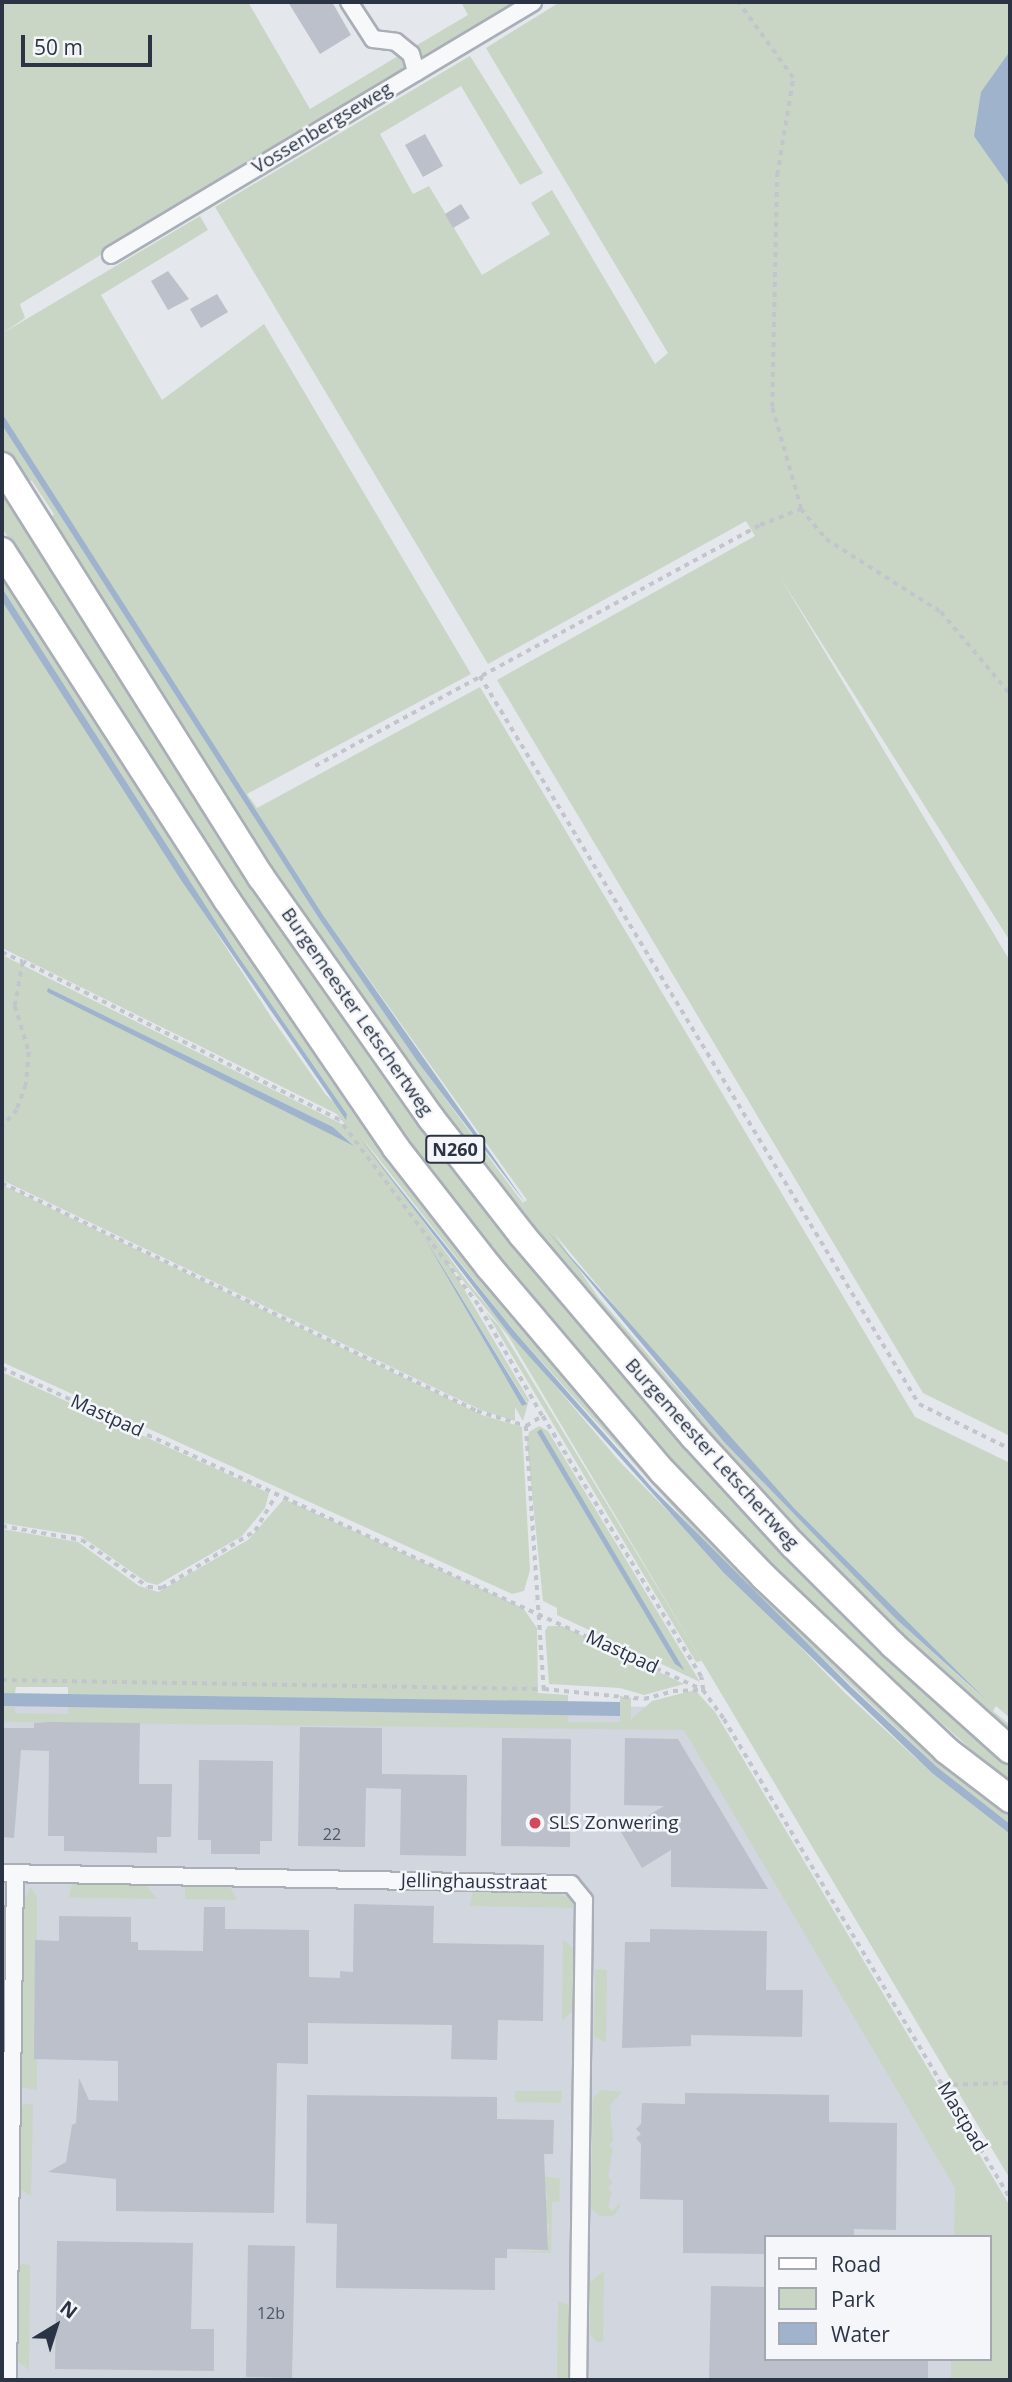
<!DOCTYPE html>
<html>
<head>
<meta charset="utf-8">
<style>
  body { margin:0 }
  #map { position:relative; width:1012px; height:2382px; overflow:hidden; background:#e4e7ec; font-family:"Open Sans",sans-serif }
  div>[style] { position:absolute }
  .built>* { inset:0; background:#d2d6de }
  .green>* { inset:0; background:#c9d6c5 }
  .water>* { inset:0; background:#9fb4cc }
  .building>* { inset:0; background:#bbc0ca }
  .path>* { height:3.5px; margin-top:-1.75px; transform-origin:0; background:repeating-linear-gradient(90deg,#c2c5cb 0 5px,transparent 0 10px) }
  .roads { filter:drop-shadow(2px 0 #a9aeb7) drop-shadow(-2px 0 #a9aeb7) drop-shadow(0 2px #a9aeb7) drop-shadow(0 -2px #a9aeb7) }
  .minor>* { height:16px; margin:-8px; padding:0 8px; transform-origin:8px; border-radius:8px; background:#f7f8fa }
  .primary>* { height:26px; margin:-13px; padding:0 13px; transform-origin:13px; border-radius:13px; background:#fff }
  .dots>* { width:19px; height:19px; translate:-50% -50%; box-sizing:border-box; border:4px solid #f4f6f9; border-radius:50% }
  span { translate:-50% -50%; white-space:nowrap; text-align:center; line-height:1.15; -webkit-text-stroke:5px #f4f6f9; paint-order:stroke }
  .number-label { font-size:16px; color:#4f5766 }
  .number-label span { -webkit-text-stroke-width:0 }
  .shield-label span { padding:2px 5px; background:#f4f6f9; border:2px solid; border-radius:5px; -webkit-text-stroke-width:0 }
  .shield-label { font-size:18px; color:#2b3445; font-weight:700 }
  .street-label { font-size:19px; color:#2b3445 }
  .poi-label { font-size:19px; color:#2b3445 }
  .left { translate:0 -50%; text-align:left }
  .frame { position:absolute; inset:0; border:4px solid #2b3445; pointer-events:none }
  .legend { position:absolute; left:764px; top:2235px; width:228px; height:126px; box-sizing:border-box; background:#f4f6f9; border:2px solid #a4a8b1; margin:0; padding:9px 12px; list-style:none; font-size:21px; color:#2b3445 }
  .legend li { display:flex; align-items:center; gap:14px; height:35px }
  .legend b { width:35px; border:2px solid #a4a8b1 }
  .north { position:absolute; left:21px; top:2291px; width:70px; height:70px; -webkit-text-stroke:5px #f4f6f9; paint-order:stroke; rotate:38deg; font-size:19px; font-weight:700; line-height:28px; text-align:center; color:#2b3445 }
  .north::after { content:''; display:block; margin:auto; width:24px; height:32px; background:#2b3445; clip-path:polygon(50% 0,100% 100%,50% 72%,0 100%) }
  .scale { position:absolute; left:21px; top:35px; width:131px; height:32px; box-sizing:border-box; border:4px solid #2b3445; border-top:0; padding-left:9px; font-size:21px; line-height:24px; white-space:nowrap; color:#2b3445; -webkit-text-stroke:5px #f4f6f9; paint-order:stroke }
</style>
</head>
<body>
<div id="map">
  <div class="built">
    <div style="clip-path:polygon(2px 1703px,685px 1707px,964px 2188px,963px 2237px,765px 2237px,765px 2359px,960px 2359px,959px 2380px,2px 2380px)"></div>
  </div>
  <div class="green">
    <div style="clip-path:polygon(evenodd,2px 2px,248px 2px,310px 109px,403px 53px,411px 67px,20px 304px,25px 318px,3px 333px,200px 216px,208px 230px,101px 295px,162px 400px,264px 324px,471px 674px,247px 794px,257px 808px,480px 687px,915px 1417px,1010px 1463px,1010px 1718px,996px 1706px,993px 1711px,1010px 1725px,1010px 1732px,996px 1730px,834px 1576px,513px 1212px,307px 926px,50px 519px,54px 514px,32px 481px,20px 478px,2px 450px,2px 425px,318px 917px,417px 1061px,523px 1203px,527px 1200px,323px 915px,2px 413px,2px 2px,554px 1233px,672px 1375px,794px 1508px,985px 1700px,896px 1619px,724px 1442px,598px 1297px,554px 1233px)"></div>
    <div style="clip-path:polygon(461px 2px,521px 2px,420px 61px,412px 48px,468px 15px)"></div>
    <div style="clip-path:polygon(560px 2px,1010px 2px,1010px 941px,780px 577px,1010px 961px,1010px 1436px,923px 1393px,497px 680px,755px 536px,746px 521px,488px 664px,215px 207px,470px 56px,543px 173px,520px 185px,461px 86px,380px 134px,413px 194px,429px 186px,482px 275px,550px 234px,531px 203px,552px 190px,655px 364px,668px 353px,486px 48px)"></div>
    <div style="clip-path:polygon(2px 485px,517px 1248px,700px 1463px,876px 1644px,1010px 1767px,1010px 1784px,827px 1621px,724px 1518px,567px 1344px,416px 1154px,318px 1018px,2px 528px)"></div>
    <div style="clip-path:polygon(evenodd,2px 564px,543px 1345px,1010px 1809px,1010px 1824px,937px 1767px,729px 1569px,514px 1331px,360px 1135px,468px 1283px,620px 1462px,845px 1693px,932px 1773px,1010px 1834px,1010px 2179px,509px 1337px,448px 1262px,529px 1400px,523px 1421px,515px 1407px,515px 1421px,481px 1410px,2px 1180px,2px 955px,346px 1126px,337px 1114px,2px 948px,2px 601px,273px 1020px,326px 1095px,347px 1114px,236px 953px,2px 588px,2px 564px,48px 988px,333px 1127px,353px 1145px,176px 1055px,48px 988px,2px 564px,421px 1232px,527px 1403px,526px 1404px,522px 1406px,421px 1232px)"></div>
    <div style="clip-path:polygon(2px 1185px,482px 1415px,522px 1427px,530px 1570px,524px 1591px,512px 1594px,2px 1362px)"></div>
    <div style="clip-path:polygon(486px 1312px,499px 1326px,702px 1661px,696px 1662px)"></div>
    <div style="clip-path:polygon(2px 1372px,269px 1493px,265px 1508px,242px 1536px,157px 1585px,146px 1582px,81px 1536px,2px 1523px)"></div>
    <div style="clip-path:polygon(539px 1426px,548px 1431px,700px 1682px,557px 1615px,557px 1608px,543px 1601px,527px 1443px,529px 1432px)"></div>
    <div style="clip-path:polygon(284px 1499px,523px 1608px,537px 1628px,538px 1693px,568px 1695px,568px 1702px,68px 1694px,68px 1687px,16px 1687px,15px 1693px,2px 1693px,2px 1529px,78px 1542px,139px 1586px,158px 1592px,248px 1540px)"></div>
    <div style="clip-path:polygon(562px 1626px,617px 1652px,684px 1684px,644px 1695px,620px 1688px,549px 1684px,545px 1631px,548px 1626px)"></div>
    <div style="clip-path:polygon(695px 1690px,715px 1712px,1010px 2206px,1010px 2380px,951px 2380px,951px 2359px,989px 2359px,989px 2237px,954px 2237px,955px 2188px,684px 1730px,2px 1722px,2px 1706px,15px 1707px,15px 1713px,68px 1714px,68px 1707px,418px 1711px,568px 1715px,568px 1722px,620px 1722px,620px 1696px,631px 1698px,631px 1719px,652px 1701px)"></div>
    <div style="clip-path:polygon(72px 1884px,146px 1885px,157px 1899px,60px 1897px,69px 1897px)"></div>
    <div style="clip-path:polygon(185px 1886px,230px 1887px,237px 1900px,185px 1899px)"></div>
    <div style="clip-path:polygon(31px 1887px,37px 1897px,37px 2090px,20px 2087px,23px 1902px)"></div>
    <div style="clip-path:polygon(473px 1890px,552px 1891px,569px 1898px,575px 1908px,470px 1906px)"></div>
    <div style="clip-path:polygon(563px 1939px,576px 1951px,576px 2007px,562px 2021px)"></div>
    <div style="clip-path:polygon(595px 1969px,607px 1970px,606px 2043px,594px 2036px)"></div>
    <div style="clip-path:polygon(601px 2090px,622px 2092px,610px 2105px,613px 2141px,609px 2145px,613px 2149px,608px 2177px,613px 2182px,608px 2188px,612px 2192px,608px 2207px,612px 2211px,620px 2203px,620px 2208px,613px 2216px,600px 2216px,591px 2209px,593px 2098px)"></div>
    <div style="clip-path:polygon(515px 2091px,562px 2091px,561px 2103px,515px 2102px)"></div>
    <div style="clip-path:polygon(24px 2104px,33px 2104px,31px 2196px,18px 2188px,20px 2109px)"></div>
    <div style="clip-path:polygon(543px 2176px,560px 2179px,559px 2202px,552px 2202px,551px 2253px,507px 2252px,548px 2250px,549px 2223px,536px 2223px,536px 2199px,548px 2199px)"></div>
    <div style="clip-path:polygon(22px 2264px,30px 2265px,29px 2370px,16px 2360px,17px 2268px)"></div>
    <div style="clip-path:polygon(604px 2271px,603px 2342px,597px 2342px,590px 2334px,590px 2282px)"></div>
    <div style="clip-path:polygon(558px 2301px,571px 2306px,570px 2380px,557px 2380px)"></div>
  </div>
  <div class="water">
    <div style="clip-path:polygon(1010px 51px,1010px 187px,974px 136px,981px 92px)"></div>
    <div style="clip-path:polygon(2px 413px,323px 915px,527px 1205px,417px 1061px,318px 917px,2px 425px)"></div>
    <div style="clip-path:polygon(2px 588px,236px 953px,347px 1114px,346px 1120px,181px 880px,2px 601px)"></div>
    <div style="clip-path:polygon(48px 988px,333px 1127px,354px 1146px,47px 992px)"></div>
    <div style="clip-path:polygon(358px 1136px,514px 1331px,653px 1489px,851px 1687px,937px 1767px,1010px 1824px,1010px 1834px,932px 1773px,724px 1573px,511px 1336px)"></div>
    <div style="clip-path:polygon(545px 1228px,794px 1508px,986px 1700px,896px 1619px,724px 1442px)"></div>
    <div style="clip-path:polygon(421px 1232px,527px 1404px,522px 1406px)"></div>
    <div style="clip-path:polygon(541px 1429px,683px 1668px,684px 1670px,675px 1664px,537px 1432px)"></div>
    <div style="clip-path:polygon(2px 1693px,620px 1702px,620px 1716px,2px 1706px)"></div>
  </div>
  <div class="building">
    <div style="clip-path:polygon(288px 2px,332px 2px,351px 35px,320px 54px)"></div>
    <div style="clip-path:polygon(425px 134px,443px 166px,423px 177px,405px 145px)"></div>
    <div style="clip-path:polygon(461px 204px,470px 218px,453px 228px,445px 214px)"></div>
    <div style="clip-path:polygon(168px 271px,189px 299px,168px 310px,151px 281px)"></div>
    <div style="clip-path:polygon(217px 294px,228px 312px,201px 328px,190px 309px)"></div>
    <div style="clip-path:polygon(50px 1722px,140px 1723px,139px 1784px,172px 1784px,171px 1837px,157px 1837px,157px 1853px,64px 1851px,64px 1836px,48px 1836px,49px 1751px,21px 1750px,14px 1838px,2px 1837px,2px 1728px,34px 1728px,34px 1723px)"></div>
    <div style="clip-path:polygon(300px 1727px,382px 1728px,382px 1774px,467px 1775px,466px 1856px,400px 1855px,401px 1789px,366px 1788px,365px 1847px,298px 1846px)"></div>
    <div style="clip-path:polygon(502px 1738px,571px 1739px,570px 1847px,501px 1846px)"></div>
    <div style="clip-path:polygon(625px 1738px,678px 1739px,768px 1889px,671px 1887px,671px 1850px,642px 1868px,621px 1832px,664px 1806px,624px 1805px)"></div>
    <div style="clip-path:polygon(199px 1760px,273px 1761px,272px 1841px,260px 1841px,260px 1854px,211px 1854px,211px 1840px,198px 1840px)"></div>
    <div style="clip-path:polygon(354px 1904px,434px 1906px,433px 1943px,544px 1945px,543px 2021px,498px 2020px,497px 2060px,451px 2059px,452px 2025px,308px 2023px,308px 2064px,277px 2063px,274px 2213px,116px 2211px,116px 2179px,48px 2172px,66px 2162px,72px 2125px,76px 2123px,79px 2078px,89px 2100px,118px 2101px,118px 2061px,34px 2059px,35px 1940px,59px 1941px,59px 1916px,131px 1917px,131px 1942px,138px 1942px,138px 1950px,203px 1951px,204px 1907px,225px 1907px,225px 1929px,309px 1930px,309px 1977px,340px 1978px,340px 1971px,353px 1972px)"></div>
    <div style="clip-path:polygon(650px 1929px,767px 1931px,766px 1990px,803px 1990px,802px 2037px,691px 2035px,691px 2046px,622px 2048px,625px 1942px,650px 1942px)"></div>
    <div style="clip-path:polygon(685px 2093px,829px 2095px,829px 2122px,897px 2123px,896px 2230px,854px 2229px,854px 2237px,765px 2237px,765px 2254px,683px 2253px,683px 2200px,640px 2199px,641px 2144px,636px 2138px,641px 2134px,636px 2129px,641px 2124px,642px 2103px,685px 2104px)"></div>
    <div style="clip-path:polygon(307px 2095px,497px 2097px,497px 2119px,554px 2120px,553px 2154px,544px 2154px,548px 2250px,507px 2249px,507px 2258px,495px 2258px,495px 2290px,336px 2288px,337px 2224px,306px 2223px)"></div>
    <div style="clip-path:polygon(57px 2241px,193px 2243px,191px 2329px,214px 2329px,214px 2371px,55px 2369px)"></div>
    <div style="clip-path:polygon(248px 2245px,295px 2246px,292px 2378px,246px 2377px)"></div>
    <div style="clip-path:polygon(711px 2286px,765px 2287px,765px 2359px,928px 2359px,928px 2380px,709px 2380px)"></div>
  </div>
  <div class="path">
    <div style="left:801px;top:509px;width:39px;rotate:50deg"></div>
    <div style="left:826px;top:539px;width:136px;rotate:32.4deg"></div>
    <div style="left:941px;top:612px;width:107px;rotate:49.9deg"></div>
    <div style="left:480px;top:676px;width:850px;rotate:58.91deg"></div>
    <div style="left:919px;top:1404px;width:102px;rotate:26.3deg"></div>
    <div style="left:315px;top:766px;width:506px;rotate:-28.44deg"></div>
    <div style="left:760px;top:525px;width:44px;rotate:-21.3deg"></div>
    <div style="left:801px;top:509px;width:106px;rotate:-105.9deg"></div>
    <div style="left:772px;top:407px;width:232px;rotate:-88.8deg"></div>
    <div style="left:777px;top:175px;width:98px;rotate:-80.6deg"></div>
    <div style="left:793px;top:78px;width:94px;rotate:-125.9deg"></div>
    <div style="left:2px;top:952px;width:23px;rotate:25deg"></div>
    <div style="left:23px;top:962px;width:45px;rotate:100.3deg"></div>
    <div style="left:15px;top:1006px;width:48px;rotate:73.1deg"></div>
    <div style="left:29px;top:1052px;width:33px;rotate:95deg"></div>
    <div style="left:26px;top:1085px;width:27px;rotate:110deg"></div>
    <div style="left:17px;top:1110px;width:23px;rotate:131deg"></div>
    <div style="left:2px;top:1183px;width:527px;rotate:25.64deg"></div>
    <div style="left:477px;top:1411px;width:51px;rotate:17deg"></div>
    <div style="left:526px;top:1426px;width:19px;rotate:-32deg"></div>
    <div style="left:542px;top:1416px;width:128px;rotate:-120deg"></div>
    <div style="left:478px;top:1305px;width:231px;rotate:-126.9deg"></div>
    <div style="left:339px;top:1120px;width:353px;rotate:-153.4deg"></div>
    <div style="left:2px;top:1368px;width:771px;rotate:24.67deg"></div>
    <div style="left:703px;top:1690px;width:36px;rotate:54deg"></div>
    <div style="left:724px;top:1719px;width:558px;rotate:59.16deg"></div>
    <div style="left:526px;top:1426px;width:264px;rotate:86.1deg"></div>
    <div style="left:544px;top:1689px;width:100px;rotate:5.7deg"></div>
    <div style="left:644px;top:1699px;width:30px;rotate:-15deg"></div>
    <div style="left:673px;top:1691px;width:30px;rotate:-2deg"></div>
    <div style="left:703px;top:1690px;width:13px;rotate:-99deg"></div>
    <div style="left:701px;top:1677px;width:306px;rotate:-121.3deg"></div>
    <div style="left:2px;top:1526px;width:81px;rotate:9.9deg"></div>
    <div style="left:82px;top:1540px;width:81px;rotate:35.5deg"></div>
    <div style="left:148px;top:1587px;width:14px;rotate:4deg"></div>
    <div style="left:162px;top:1588px;width:109px;rotate:-31.5deg"></div>
    <div style="left:255px;top:1531px;width:44px;rotate:-59.9deg"></div>
    <div style="left:2px;top:1680px;width:542px;rotate:0.95deg"></div>
    <div style="left:943px;top:2085px;width:67px;rotate:-1.7deg"></div>
  </div>
  <div class="roads">
    <div class="minor">
      <div style="left:349px;top:2px;width:44px;rotate:57deg"></div>
      <div style="left:373px;top:39px;width:23px;rotate:7deg"></div>
      <div style="left:396px;top:42px;width:19px;rotate:39deg"></div>
      <div style="left:411px;top:54px;width:19px;rotate:74deg"></div>
      <div style="left:111px;top:255px;width:492px;rotate:-30.9deg"></div>
      <div style="left:2px;top:1873px;width:569px;rotate:1.11deg"></div>
      <div style="left:571px;top:1884px;width:21px;rotate:51deg"></div>
      <div style="left:584px;top:1900px;width:480px;rotate:90.7deg"></div>
      <div style="left:8px;top:2380px;width:506px;rotate:-89.21deg"></div>
    </div>
    <div class="primary">
      <div style="left:2px;top:466px;width:486px;rotate:57.8deg"></div>
      <div style="left:261px;top:877px;width:295px;rotate:54.8deg"></div>
      <div style="left:431px;top:1118px;width:148px;rotate:52.1deg"></div>
      <div style="left:522px;top:1235px;width:265px;rotate:49.6deg"></div>
      <div style="left:694px;top:1437px;width:147px;rotate:47.5deg"></div>
      <div style="left:793px;top:1545px;width:141px;rotate:45deg"></div>
      <div style="left:893px;top:1645px;width:157px;rotate:41.9deg"></div>
      <div style="left:2px;top:551px;width:415px;rotate:57.2deg"></div>
      <div style="left:227px;top:900px;width:300px;rotate:55.7deg"></div>
      <div style="left:396px;top:1148px;width:151px;rotate:52deg"></div>
      <div style="left:489px;top:1267px;width:269px;rotate:49.7deg"></div>
      <div style="left:663px;top:1472px;width:146px;rotate:46.1deg"></div>
      <div style="left:764px;top:1577px;width:251px;rotate:43.5deg"></div>
      <div style="left:946px;top:1750px;width:81px;rotate:37.4deg"></div>
    </div>
  </div>
  <div class="dots">
    <div style="left:535px;top:1823px;background:#d1495b"></div>
  </div>
  <div class="number-label">
    <span style="left:332px;top:1834px">22</span>
    <span style="left:271px;top:2313px">12b</span>
  </div>
  <div class="shield-label">
    <span style="left:455px;top:1149px">N260</span>
  </div>
  <div class="street-label">
    <span style="left:322px;top:128px;rotate:-31deg">Vossenbergseweg</span>
    <span style="left:357px;top:1012px;rotate:55deg">Burgemeester Letschertweg</span>
    <span style="left:107px;top:1416px;rotate:24deg">Mastpad</span>
    <span style="left:712px;top:1454px;rotate:48deg">Burgemeester Letschertweg</span>
    <span style="left:622px;top:1652px;rotate:25deg">Mastpad</span>
    <span style="left:474px;top:1882px;rotate:1deg">Jellinghausstraat</span>
    <span style="left:962px;top:2117px;rotate:59deg">Mastpad</span>
  </div>
  <div class="poi-label">
    <span class="left" style="left:549px;top:1823px">SLS Zonwering</span>
  </div>
  <div class="frame"></div>
  <ul class="legend">
  <li><b style="height:9px;background:#fff"></b>Road</li>
  <li><b style="height:19px;background:#c9d6c5"></b>Park</li>
  <li><b style="height:19px;background:#9fb4cc"></b>Water</li>
  </ul>
  <div class="north">N</div>
  <div class="scale">50 m</div>
</div>
</body>
</html>
